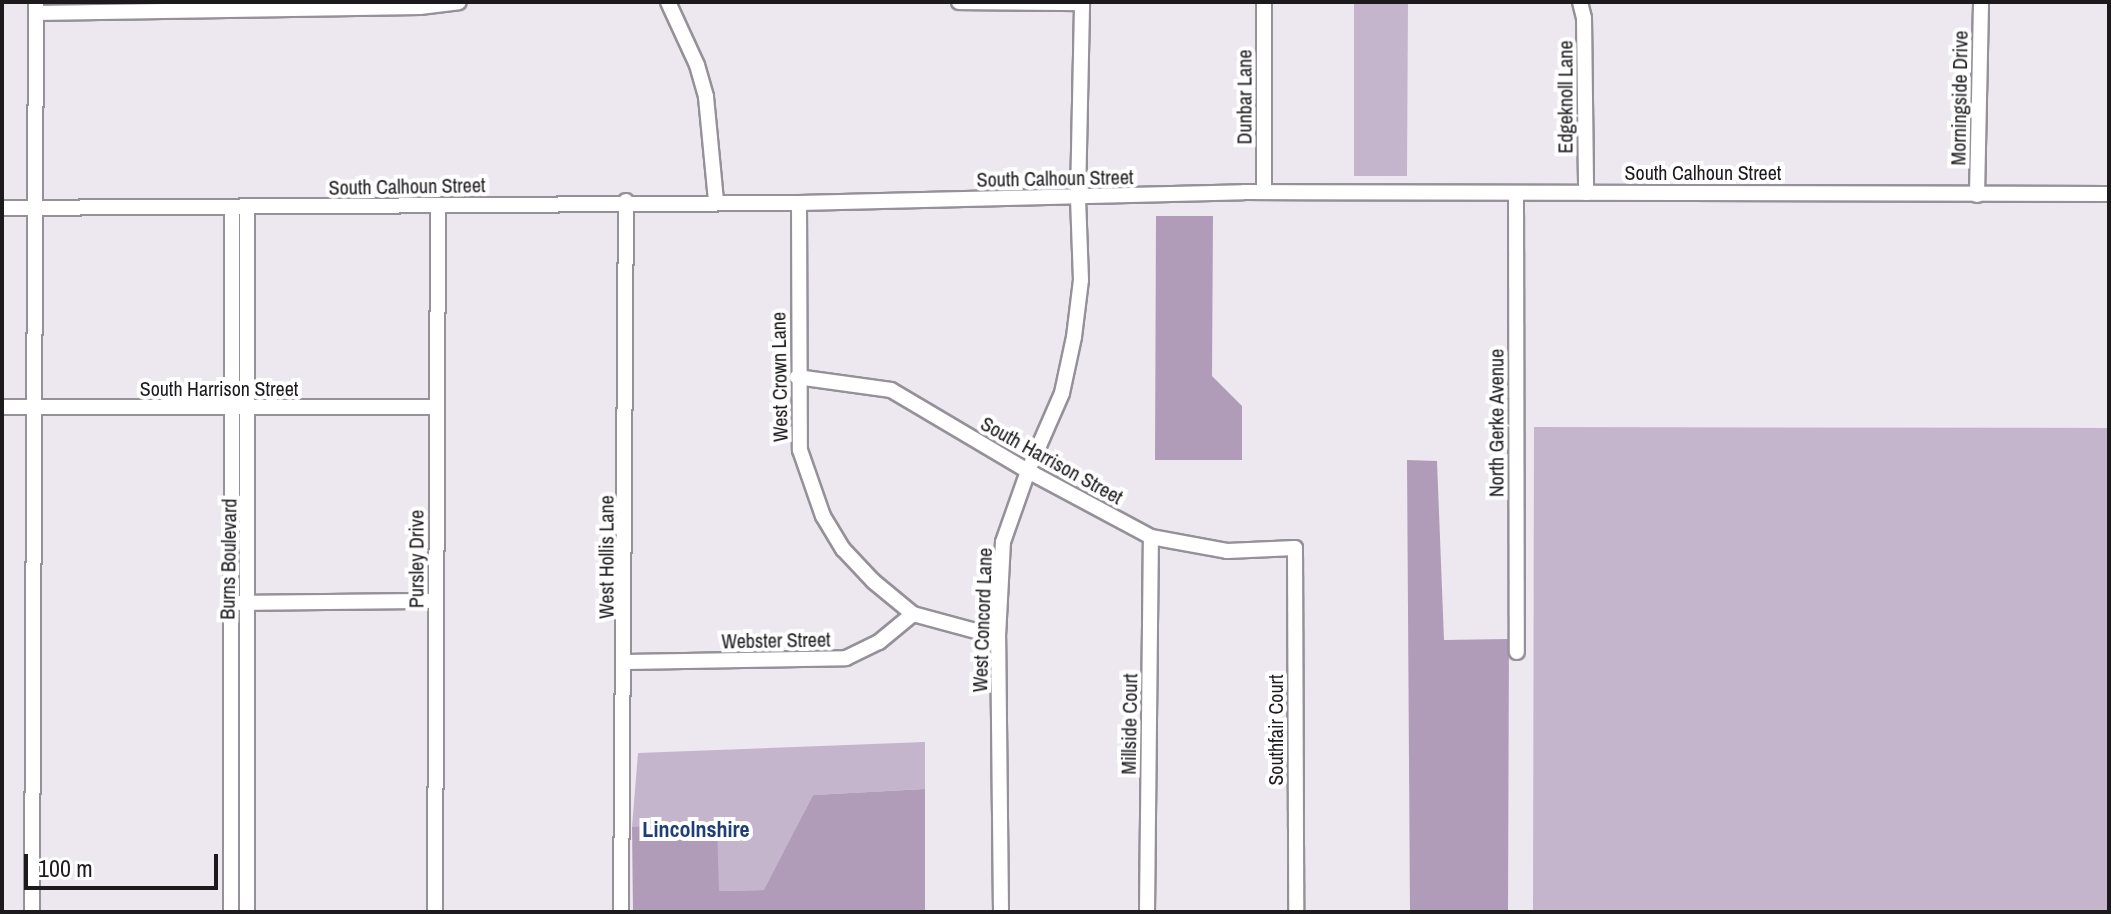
<!DOCTYPE html>
<html>
<head>
<meta charset="utf-8">
<style>
  body { margin:0 }
  #map { position:relative; width:2111px; height:914px; overflow:hidden; background:#ede7f0; font-family:"Archivo Narrow",sans-serif }
  div>[style] { position:absolute }
  .green>* { inset:0; background:#c5b5cc }
  .forest>* { inset:0; background:#b09cb9 }
  .roads { filter:drop-shadow(2px 0 #969099) drop-shadow(-2px 0 #969099) drop-shadow(0 2px #969099) drop-shadow(0 -2px #969099) }
  .minor>* { height:14px; margin:-7px; padding:0 7px; transform-origin:7px; border-radius:7px; background:#fff }
  span { translate:-50% -50%; white-space:nowrap; text-align:center; line-height:1.15; -webkit-text-stroke:8px #fff; paint-order:stroke }
  .street-label { font-size:20px; color:#1c1a1d }
  .neighbourhood-label { font-size:22px; color:#1e3e74; font-weight:700 }
  .frame { position:absolute; inset:0; border:4px solid #1c1a1d; pointer-events:none }
  .scale { position:absolute; left:24px; top:854px; width:194px; height:36px; box-sizing:border-box; border:4px solid #1c1a1d; border-top:0; padding-left:10px; font-size:24px; line-height:28px; white-space:nowrap; color:#1c1a1d; -webkit-text-stroke:6px #fff; paint-order:stroke }
</style>
</head>
<body>
<div id="map">
  <div class="green">
    <div style="clip-path:polygon(1354px 2px,1408px 2px,1407px 176px,1354px 176px)"></div>
    <div style="clip-path:polygon(1534px 427px,2109px 428px,2109px 912px,1533px 912px)"></div>
    <div style="clip-path:polygon(925px 742px,925px 789px,813px 795px,765px 890px,719px 891px,632px 827px,638px 753px)"></div>
  </div>
  <div class="forest">
    <div style="clip-path:polygon(1156px 216px,1213px 216px,1212px 376px,1242px 406px,1242px 460px,1155px 460px)"></div>
    <div style="clip-path:polygon(1407px 460px,1437px 461px,1444px 640px,1509px 639px,1508px 912px,1410px 912px)"></div>
    <div style="clip-path:polygon(925px 789px,925px 912px,633px 912px,632px 827px,717px 823px,719px 891px,764px 890px,813px 795px)"></div>
  </div>
  <div class="roads">
    <div class="minor">
      <div style="left:668px;top:2px;width:69px;rotate:65.3deg"></div>
      <div style="left:697px;top:65px;width:33px;rotate:74deg"></div>
      <div style="left:706px;top:97px;width:104px;rotate:84.5deg"></div>
      <div style="left:959px;top:2px;width:123px;rotate:0.5deg"></div>
      <div style="left:1264px;top:2px;width:190px;rotate:90deg"></div>
      <div style="left:1580px;top:2px;width:16px;rotate:76deg"></div>
      <div style="left:1584px;top:18px;width:175px;rotate:89.3deg"></div>
      <div style="left:36px;top:13px;width:384px;rotate:-0.9deg"></div>
      <div style="left:420px;top:7px;width:39px;rotate:-7deg"></div>
      <div style="left:1516px;top:194px;width:458px;rotate:89.9deg"></div>
      <div style="left:1977px;top:195px;width:193px;rotate:-88.8deg"></div>
      <div style="left:799px;top:203px;width:247px;rotate:89.8deg"></div>
      <div style="left:800px;top:450px;width:70px;rotate:70.8deg"></div>
      <div style="left:823px;top:516px;width:39px;rotate:59deg"></div>
      <div style="left:843px;top:549px;width:44px;rotate:46.8deg"></div>
      <div style="left:873px;top:581px;width:52px;rotate:39.5deg"></div>
      <div style="left:913px;top:614px;width:88px;rotate:15.1deg"></div>
      <div style="left:247px;top:207px;width:705px;rotate:90deg"></div>
      <div style="left:2px;top:208px;width:797px;rotate:-0.36deg"></div>
      <div style="left:799px;top:203px;width:445px;rotate:-1.4deg"></div>
      <div style="left:1244px;top:192px;width:865px;rotate:0.13deg"></div>
      <div style="left:797px;top:377px;width:95px;rotate:7.9deg"></div>
      <div style="left:891px;top:390px;width:159px;rotate:30.6deg"></div>
      <div style="left:1028px;top:471px;width:140px;rotate:28.2deg"></div>
      <div style="left:1151px;top:537px;width:77px;rotate:10.4deg"></div>
      <div style="left:1227px;top:551px;width:68px;rotate:-2.5deg"></div>
      <div style="left:1295px;top:548px;width:364px;rotate:89.8deg"></div>
      <div style="left:2px;top:407px;width:433px"></div>
      <div style="left:239px;top:603px;width:197px;rotate:-0.6deg"></div>
      <div style="left:626px;top:662px;width:220px;rotate:-1deg"></div>
      <div style="left:846px;top:658px;width:37px;rotate:-26deg"></div>
      <div style="left:879px;top:642px;width:44px;rotate:-39.5deg"></div>
      <div style="left:32px;top:912px;width:910px;rotate:-89.75deg"></div>
      <div style="left:231px;top:912px;width:705px;rotate:-89.92deg"></div>
      <div style="left:435px;top:912px;width:706px;rotate:-89.76deg"></div>
      <div style="left:621px;top:912px;width:711px;rotate:-89.6deg"></div>
      <div style="left:1001px;top:912px;width:275px;rotate:-90.6deg"></div>
      <div style="left:998px;top:637px;width:95px;rotate:-87deg"></div>
      <div style="left:1003px;top:542px;width:75px;rotate:-70.6deg"></div>
      <div style="left:1028px;top:471px;width:85px;rotate:-66.4deg"></div>
      <div style="left:1062px;top:393px;width:57px;rotate:-77.9deg"></div>
      <div style="left:1074px;top:337px;width:57px;rotate:-83deg"></div>
      <div style="left:1081px;top:280px;width:82px;rotate:-92.1deg"></div>
      <div style="left:1078px;top:198px;width:196px;rotate:-88.8deg"></div>
      <div style="left:1147px;top:912px;width:375px;rotate:-89.4deg"></div>
    </div>
  </div>
  <div class="street-label">
    <span style="left:1244px;top:97px;rotate:-90deg">Dunbar Lane</span>
    <span style="left:1565px;top:97px;rotate:-90deg">Edgeknoll Lane</span>
    <span style="left:1959px;top:98px;rotate:-89deg">Morningside Drive</span>
    <span style="left:1703px;top:172px">South Calhoun Street</span>
    <span style="left:1055px;top:178px;rotate:-1deg">South Calhoun Street</span>
    <span style="left:407px;top:186px;rotate:-1deg">South Calhoun Street</span>
    <span style="left:779px;top:377px;rotate:-91deg">West Crown Lane</span>
    <span style="left:219px;top:388px">South Harrison Street</span>
    <span style="left:1496px;top:423px;rotate:-90deg">North Gerke Avenue</span>
    <span style="left:1052px;top:460px;rotate:29deg">South Harrison Street</span>
    <span style="left:606px;top:557px;rotate:-90deg">West Hollis Lane</span>
    <span style="left:228px;top:559px;rotate:-89deg">Burns Boulevard</span>
    <span style="left:416px;top:559px;rotate:-90deg">Pursley Drive</span>
    <span style="left:982px;top:620px;rotate:-88deg">West Concord Lane</span>
    <span style="left:776px;top:640px;rotate:-1deg">Webster Street</span>
    <span style="left:1129px;top:724px;rotate:-89deg">Millside Court</span>
    <span style="left:1275px;top:730px;rotate:-90deg">Southfair Court</span>
  </div>
  <div class="neighbourhood-label">
    <span style="left:696px;top:830px">Lincolnshire</span>
  </div>
  <div class="frame"></div>
  <div class="scale">100 m</div>
</div>
</body>
</html>
